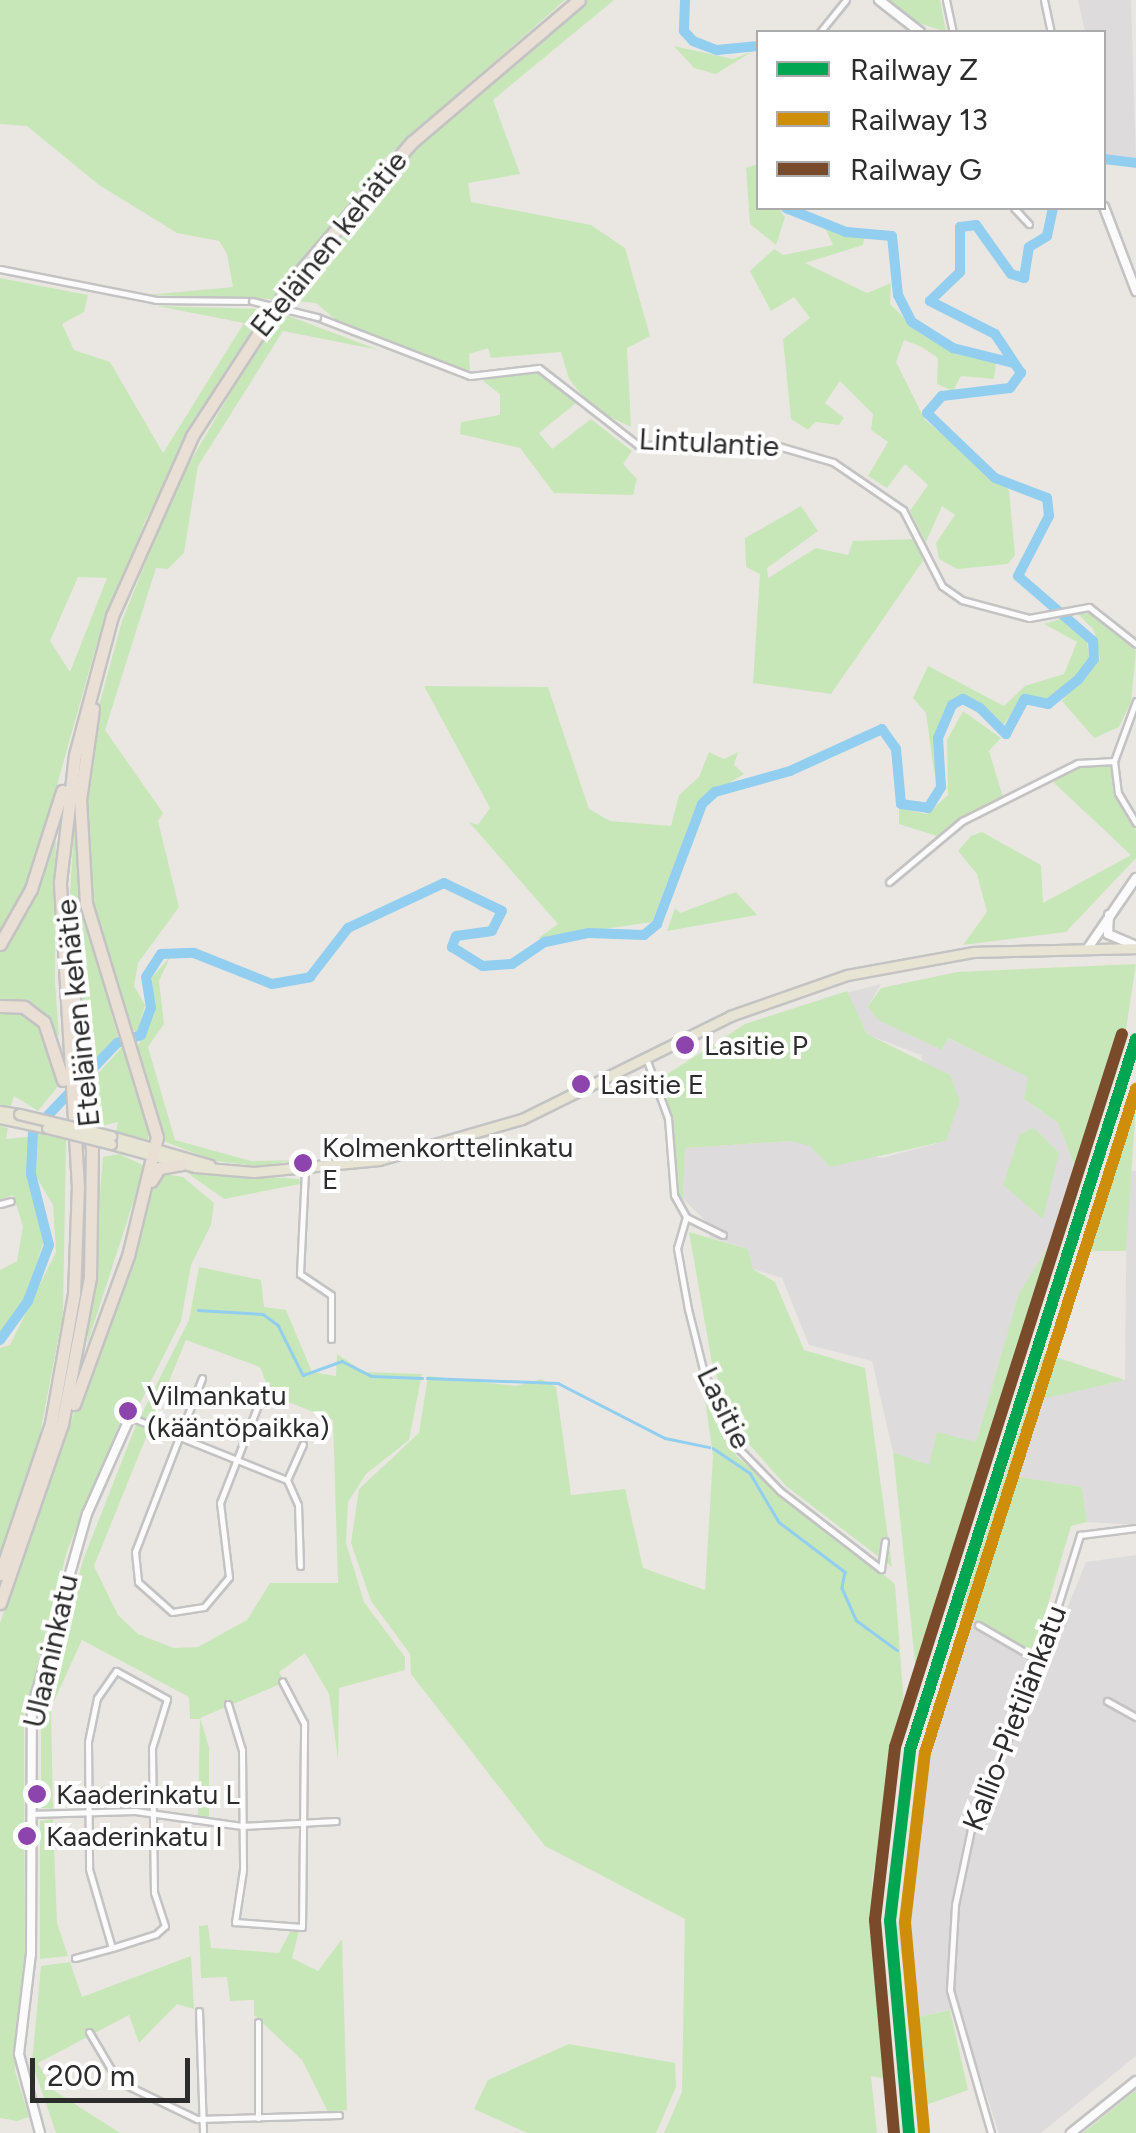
<!DOCTYPE html>
<html>
<head>
<meta charset="utf-8">
<style>
  body { margin:0 }
  #map { position:relative; width:1136px; height:2133px; overflow:hidden; background:#eae7e2; font-family:Figtree,sans-serif }
  div>[style] { position:absolute }
  .industrial>* { inset:0; background:#dedbdd }
  .green>* { inset:0; background:#c8e7b9 }
  .stream>* { height:2.5px; margin:-1.25px; padding:0 1.25px; transform-origin:1.25px; border-radius:1.25px; background:#92ceef }
  .river>* { height:10px; margin:-5px; padding:0 5px; transform-origin:5px; border-radius:5px; background:#92ceef }
  .roads { filter:drop-shadow(2px 0 #c4c3c3) drop-shadow(-2px 0 #c4c3c3) drop-shadow(0 2px #c4c3c3) drop-shadow(0 -2px #c4c3c3) }
  .street>* { height:5px; margin:-2.5px; padding:0 2.5px; transform-origin:2.5px; border-radius:2.5px; background:#fcfbfb }
  .secondary>* { height:8px; margin:-4px; padding:0 4px; transform-origin:4px; border-radius:4px; background:#fcfbfb }
  .primary>* { height:9px; margin:-4.5px; padding:0 4.5px; transform-origin:4.5px; border-radius:4.5px; background:#e8e4d4 }
  .highway>* { height:11px; margin:-5.5px; padding:0 5.5px; transform-origin:5.5px; border-radius:5.5px; background:#e9dfd4 }
  .bridges { filter:drop-shadow(2px 0 #c4c3c3) drop-shadow(-2px 0 #c4c3c3) drop-shadow(0 2px #c4c3c3) drop-shadow(0 -2px #c4c3c3) }
  .street-bridge>* { height:5px; margin:-2.5px; padding:0 2.5px; transform-origin:2.5px; border-radius:2.5px; background:#fcfbfb }
  .primary-bridge>* { height:9px; margin:-4.5px; padding:0 4.5px; transform-origin:4.5px; border-radius:4.5px; background:#e8e4d4 }
  .rail-1>* { height:12px; margin:-6px; padding:0 6px; transform-origin:6px; border-radius:6px; background:#00a651 }
  .rail-2>* { height:12px; margin:-6px; padding:0 6px; transform-origin:6px; border-radius:6px; background:#ce8e09 }
  .rail-3>* { height:12px; margin:-6px; padding:0 6px; transform-origin:6px; border-radius:6px; background:#7a4b2a }
  .dots>* { width:28px; height:28px; translate:-50% -50%; box-sizing:border-box; border:5px solid #fff; border-radius:50% }
  span { translate:-50% -50%; white-space:nowrap; text-align:center; line-height:1.15; -webkit-text-stroke:8px #fff; paint-order:stroke }
  .bus-label { font-size:28px; color:#2c2c2c }
  .left { translate:0 -50%; text-align:left }
  .street-label { font-size:30px; color:#2c2c2c }
  .legend { position:absolute; left:756px; top:30px; width:350px; height:180px; box-sizing:border-box; background:#fff; border:2px solid #ababab; margin:0; padding:12px 18px; list-style:none; font-size:30px; color:#2c2c2c }
  .legend li { display:flex; align-items:center; gap:20px; height:50px }
  .legend b { width:50px; border:2px solid #ababab }
  .scale { position:absolute; left:30px; top:2058px; width:160px; height:45px; box-sizing:border-box; border:5px solid #2c2c2c; border-top:0; padding-left:12px; font-size:30px; line-height:35px; white-space:nowrap; color:#2c2c2c; -webkit-text-stroke:8px #fff; paint-order:stroke }
</style>
</head>
<body>
<div id="map">
  <div class="industrial">
    <div style="clip-path:polygon(1078px 0,1131px 0,1136px 159px,1104px 156px,1104px 32px,1085px 32px)"></div>
    <div style="clip-path:polygon(881px 984px,868px 1006px,943px 1049px,947px 1038px,1029px 1077px,1024px 1099px,1058px 1123px,1074px 1164px,1053px 1240px,1019px 1294px,976px 1442px,929px 1465px,893px 1452px,872px 1361px,809px 1345px,782px 1278px,753px 1269px,748px 1249px,709px 1237px,712px 1227px,683px 1199px,684px 1148px,791px 1141px,882px 1158px,946px 1141px,921px 1055px,868px 1035px,846px 993px)"></div>
    <div style="clip-path:polygon(1127px 1170px,1136px 1171px,1136px 1525px,1087px 1522px,1082px 1487px,1019px 1477px,1038px 1399px,1125px 1380px)"></div>
    <div style="clip-path:polygon(1136px 1555px,1136px 2056px,1041px 2133px,999px 2133px,958px 2008px,913px 2018px,897px 1933px,922px 1768px,964px 1614px,1045px 1662px,1086px 1562px)"></div>
  </div>
  <div class="green">
    <div style="clip-path:polygon(0 0,565px 0,386px 157px,272px 299px,147px 295px,233px 287px,227px 254px,219px 241px,177px 233px,99px 185px,27px 126px,0 124px)"></div>
    <div style="clip-path:polygon(588px 0,614px 0,493px 100px,520px 174px,468px 183px,471px 202px,591px 225px,625px 248px,650px 336px,627px 348px,631px 427px,593px 409px,569px 379px,561px 352px,491px 358px,488px 348px,469px 354px,470px 371px,344px 327px,316px 303px,285px 300px,397px 164px)"></div>
    <div style="clip-path:polygon(889px 0,940px 0,946px 32px,916px 22px)"></div>
    <div style="clip-path:polygon(674px 46px,733px 59px,753px 51px,716px 74px,694px 68px)"></div>
    <div style="clip-path:polygon(758px 164px,758px 208px,778px 208px,785px 217px,776px 245px,750px 224px,746px 168px)"></div>
    <div style="clip-path:polygon(825px 228px,865px 234px,863px 245px,805px 263px,867px 293px,891px 283px,890px 304px,909px 323px,942px 347px,996px 363px,994px 379px,961px 376px,953px 391px,937px 384px,938px 358px,922px 347px,904px 340px,896px 362px,925px 420px,1009px 490px,1015px 555px,1008px 564px,957px 569px,939px 559px,936px 543px,955px 515px,942px 506px,926px 542px,910px 511px,928px 485px,905px 464px,887px 488px,868px 476px,888px 442px,871px 430px,873px 414px,840px 381px,825px 403px,844px 418px,839px 425px,815px 422px,808px 430px,791px 419px,783px 339px,810px 318px,794px 297px,771px 311px,750px 271px,774px 249px,783px 255px,833px 245px)"></div>
    <div style="clip-path:polygon(evenodd,0 278px,88px 295px,84px 312px,62px 324px,74px 350px,110px 362px,163px 453px,244px 323px,157px 306px,263px 309px,146px 519px,97px 643px,30px 881px,0 936px,0 278px,78px 577px,107px 578px,70px 672px,50px 641px,78px 577px)"></div>
    <div style="clip-path:polygon(278px 312px,379px 350px,283px 331px,198px 466px,184px 553px,168px 569px,156px 568px,105px 730px,163px 813px,158px 821px,179px 907px,138px 963px,134px 986px,145px 1005px,137px 1034px,123px 1019px,93px 919px,84px 854px,91px 735px,122px 621px,177px 484px)"></div>
    <div style="clip-path:polygon(511px 371px,545px 374px,576px 403px,539px 433px,552px 449px,591px 419px,632px 451px,623px 464px,637px 479px,633px 495px,554px 493px,520px 448px,460px 434px,461px 422px,500px 415px,500px 394px,483px 381px)"></div>
    <div style="clip-path:polygon(801px 506px,818px 531px,767px 568px,768px 578px,816px 548px,848px 555px,853px 541px,915px 539px,923px 561px,831px 694px,753px 683px,760px 574px,746px 567px,745px 538px)"></div>
    <div style="clip-path:polygon(1091px 613px,1136px 651px,1131px 702px,1119px 727px,1094px 738px,1062px 701px,1100px 659px,1094px 630px,1078px 614px)"></div>
    <div style="clip-path:polygon(1063px 618px,1087px 642px,1089px 658px,1076px 678px,1047px 699px,1024px 696px,1000px 730px,959px 695px,942px 715px,935px 736px,942px 769px,934px 772px,926px 713px,913px 698px,928px 666px,1004px 706px,1025px 686px,1064px 674px,1077px 642px,1044px 624px)"></div>
    <div style="clip-path:polygon(424px 686px,548px 687px,589px 809px,610px 821px,671px 826px,679px 795px,699px 777px,709px 752px,724px 759px,738px 752px,734px 765px,744px 774px,698px 802px,652px 922px,537px 939px,558px 924px,469px 822px,478px 825px,490px 808px)"></div>
    <div style="clip-path:polygon(963px 711px,1001px 738px,989px 751px,1003px 797px,937px 836px,899px 824px,899px 808px,927px 814px,948px 795px,947px 740px)"></div>
    <div style="clip-path:polygon(1092px 761px,1109px 763px,1136px 831px,1136px 858px,1066px 932px,963px 945px,987px 912px,977px 874px,958px 851px,971px 836px,982px 832px,1041px 865px,1043px 903px,1131px 855px,1053px 782px)"></div>
    <div style="clip-path:polygon(75px 813px,82px 907px,118px 1037px,95px 1064px,68px 925px)"></div>
    <div style="clip-path:polygon(56px 828px,55px 981px,59px 1037px,48px 1022px,0 1003px,0 951px)"></div>
    <div style="clip-path:polygon(736px 892px,757px 915px,667px 931px,675px 908px,680px 913px)"></div>
    <div style="clip-path:polygon(170px 957px,159px 981px,164px 1024px,148px 1047px,175px 1140px,251px 1161px,299px 1160px,256px 1166px,215px 1161px,163px 1141px,136px 1049px,154px 1016px,152px 977px)"></div>
    <div style="clip-path:polygon(1136px 964px,1122px 1055px,918px 1690px,893px 1452px,929px 1465px,937px 1432px,976px 1442px,1019px 1293px,1053px 1240px,1074px 1164px,1058px 1123px,1024px 1099px,1028px 1077px,948px 1038px,942px 1050px,878px 1020px,868px 1006px,881px 988px,957px 972px)"></div>
    <div style="clip-path:polygon(847px 991px,867px 1034px,950px 1075px,960px 1101px,946px 1141px,830px 1167px,810px 1146px,791px 1141px,685px 1148px,683px 1199px,677px 1195px,661px 1078px,745px 1024px)"></div>
    <div style="clip-path:polygon(0 1010px,32px 1015px,48px 1036px,59px 1085px,38px 1111px,14px 1096px,10px 1108px,0 1106px)"></div>
    <div style="clip-path:polygon(122px 1047px,149px 1119px,148px 1142px,116px 1132px,118px 1122px,96px 1127px,93px 1079px)"></div>
    <div style="clip-path:polygon(1136px 1105px,1126px 1251px,1079px 1251px)"></div>
    <div style="clip-path:polygon(0 1126px,8px 1128px,6px 1139px,28px 1137px,28px 1175px,47px 1231px,25px 1300px,0 1335px,0 1270px,17px 1261px,23px 1226px,13px 1195px,0 1200px)"></div>
    <div style="clip-path:polygon(1034px 1128px,1059px 1153px,1043px 1219px,1003px 1185px,1020px 1134px)"></div>
    <div style="clip-path:polygon(37px 1133px,66px 1140px,63px 1314px,40px 1434px,0 1552px,0 1348px,10px 1345px,56px 1252px,53px 1205px,36px 1176px)"></div>
    <div style="clip-path:polygon(119px 1154px,145px 1166px,87px 1345px,103px 1157px)"></div>
    <div style="clip-path:polygon(186px 1172px,299px 1179px,300px 1184px,224px 1199px)"></div>
    <div style="clip-path:polygon(158px 1173px,183px 1177px,214px 1203px,211px 1225px,191px 1265px,181px 1321px,140px 1403px,126px 1407px,67px 1551px,24px 1715px,25px 1978px,15px 2071px,29px 2117px,17px 2121px,0 2118px,0 1623px)"></div>
    <div style="clip-path:polygon(689px 1232px,748px 1249px,753px 1269px,775px 1282px,804px 1350px,865px 1368px,892px 1567px,786px 1486px,749px 1444px,713px 1369px)"></div>
    <div style="clip-path:polygon(199px 1267px,261px 1280px,264px 1307px,286px 1310px,312px 1372px,336px 1376px,337px 1354px,364px 1372px,422px 1374px,409px 1440px,366px 1474px,348px 1502px,346px 1543px,364px 1602px,405px 1657px,405px 1670px,339px 1688px,338px 1759px,329px 1694px,305px 1653px,279px 1672px,285px 1682px,200px 1718px,209px 1747px,209px 1821px,198px 1819px,200px 1719px,190px 1719px,189px 1697px,82px 1640px,51px 1708px,53px 1809px,41px 1808px,41px 1716px,83px 1560px,136px 1425px,149px 1430px,94px 1566px,118px 1615px,138px 1634px,174px 1648px,198px 1647px,247px 1620px,270px 1583px,338px 1583px,333px 1420px,271px 1395px,260px 1367px,186px 1340px,152px 1422px,140px 1417px,189px 1320px)"></div>
    <div style="clip-path:polygon(1044px 1353px,1125px 1380px,1038px 1400px,1019px 1477px,1082px 1487px,1087px 1522px,1071px 1526px,1033px 1655px,961px 1612px)"></div>
    <div style="clip-path:polygon(428px 1376px,516px 1386px,541px 1379px,556px 1387px,571px 1495px,625px 1489px,643px 1568px,705px 1590px,713px 1456px,703px 1385px,737px 1457px,895px 1584px,905px 1720px,872px 1880px,890px 2080px,871px 2076px,877px 2133px,664px 2133px,682px 2092px,685px 1919px,545px 1846px,411px 1674px,410px 1654px,371px 1601px,351px 1543px,359px 1489px,419px 1433px)"></div>
    <div style="clip-path:polygon(53px 1819px,57px 1923px,68px 1956px,40px 1959px,40px 1821px)"></div>
    <div style="clip-path:polygon(208px 1925px,211px 1948px,279px 1953px,290px 1932px,299px 1931px,292px 1958px,318px 1971px,342px 1939px,347px 2110px,328px 2112px,302px 2060px,254px 2015px,254px 2000px,230px 2001px,227px 1977px,201px 1978px,199px 1926px)"></div>
    <div style="clip-path:polygon(191px 1956px,194px 2009px,177px 2004px,139px 2043px,129px 2015px,38px 2063px,53px 2090px,120px 2133px,56px 2133px,32px 2063px,41px 1966px,70px 1962px,82px 1997px)"></div>
    <div style="clip-path:polygon(950px 2010px,968px 2090px,926px 2105px,913px 2018px)"></div>
    <div style="clip-path:polygon(569px 2044px,675px 2063px,676px 2087px,656px 2133px,527px 2133px,474px 2109px,488px 2080px)"></div>
    <div style="clip-path:polygon(1136px 2090px,1136px 2133px,1083px 2133px)"></div>
  </div>
  <div class="stream">
    <div style="left:198px;top:1310px;width:65px;rotate:3.5deg"></div>
    <div style="left:263px;top:1314px;width:19px;rotate:36deg"></div>
    <div style="left:278px;top:1325px;width:56px;rotate:63.4deg"></div>
    <div style="left:303px;top:1375px;width:41px;rotate:-19.7deg"></div>
    <div style="left:342px;top:1361px;width:33px;rotate:27deg"></div>
    <div style="left:371px;top:1376px;width:51px;rotate:2.2deg"></div>
    <div style="left:427px;top:1378px;width:131px;rotate:2.2deg"></div>
    <div style="left:558px;top:1383px;width:120px;rotate:27.2deg"></div>
    <div style="left:665px;top:1438px;width:45px;rotate:11.6deg"></div>
    <div style="left:713px;top:1448px;width:45px;rotate:34deg"></div>
    <div style="left:750px;top:1473px;width:57px;rotate:59.4deg"></div>
    <div style="left:779px;top:1522px;width:83px;rotate:37.1deg"></div>
    <div style="left:845px;top:1572px;width:16px;rotate:101deg"></div>
    <div style="left:842px;top:1588px;width:35px;rotate:66deg"></div>
    <div style="left:856px;top:1620px;width:51px;rotate:36.2deg"></div>
  </div>
  <div class="river">
    <div style="left:685px;top:0;width:31px;rotate:92deg"></div>
    <div style="left:684px;top:31px;width:13px;rotate:48deg"></div>
    <div style="left:693px;top:41px;width:26px;rotate:21deg"></div>
    <div style="left:717px;top:50px;width:41px;rotate:-5.6deg"></div>
    <div style="left:1104px;top:159px;width:32px;rotate:7deg"></div>
    <div style="left:786px;top:208px;width:65px;rotate:21.8deg"></div>
    <div style="left:846px;top:232px;width:46px;rotate:5deg"></div>
    <div style="left:892px;top:236px;width:59px;rotate:84.2deg"></div>
    <div style="left:898px;top:295px;width:30px;rotate:63deg"></div>
    <div style="left:912px;top:322px;width:49px;rotate:32.4deg"></div>
    <div style="left:953px;top:348px;width:62px;rotate:14deg"></div>
    <div style="left:0;top:1340px;width:48px;rotate:-54.3deg"></div>
    <div style="left:28px;top:1301px;width:60px;rotate:-69.4deg"></div>
    <div style="left:49px;top:1245px;width:73px;rotate:-104.2deg"></div>
    <div style="left:31px;top:1174px;width:43px;rotate:-87.3deg"></div>
    <div style="left:33px;top:1131px;width:122px;rotate:-46.3deg"></div>
    <div style="left:117px;top:1043px;width:25px;rotate:-18deg"></div>
    <div style="left:141px;top:1035px;width:29px;rotate:-70deg"></div>
    <div style="left:151px;top:1008px;width:31px;rotate:-99deg"></div>
    <div style="left:146px;top:977px;width:27px;rotate:-57deg"></div>
    <div style="left:161px;top:954px;width:33px;rotate:-2deg"></div>
    <div style="left:194px;top:953px;width:84px;rotate:21.7deg"></div>
    <div style="left:272px;top:984px;width:39px;rotate:-10deg"></div>
    <div style="left:310px;top:977px;width:62px;rotate:-52.2deg"></div>
    <div style="left:348px;top:928px;width:106px;rotate:-25.1deg"></div>
    <div style="left:444px;top:883px;width:64px;rotate:25.8deg"></div>
    <div style="left:502px;top:911px;width:22px;rotate:117deg"></div>
    <div style="left:492px;top:931px;width:36px;rotate:172deg"></div>
    <div style="left:456px;top:936px;width:12px;rotate:110deg"></div>
    <div style="left:452px;top:947px;width:36px;rotate:32deg"></div>
    <div style="left:483px;top:966px;width:29px;rotate:-4deg"></div>
    <div style="left:512px;top:964px;width:40px;rotate:-34deg"></div>
    <div style="left:545px;top:942px;width:45px;rotate:-11.6deg"></div>
    <div style="left:589px;top:933px;width:55px;rotate:2.1deg"></div>
    <div style="left:644px;top:935px;width:17px;rotate:-40deg"></div>
    <div style="left:657px;top:924px;width:128px;rotate:-69.4deg"></div>
    <div style="left:702px;top:804px;width:18px;rotate:-43deg"></div>
    <div style="left:715px;top:792px;width:78px;rotate:-15.6deg"></div>
    <div style="left:790px;top:771px;width:101px;rotate:-24.5deg"></div>
    <div style="left:882px;top:729px;width:24px;rotate:55deg"></div>
    <div style="left:896px;top:749px;width:55px;rotate:84.8deg"></div>
    <div style="left:901px;top:804px;width:27px;rotate:8deg"></div>
    <div style="left:928px;top:808px;width:25px;rotate:-58deg"></div>
    <div style="left:941px;top:787px;width:49px;rotate:-93.5deg"></div>
    <div style="left:938px;top:738px;width:36px;rotate:-67deg"></div>
    <div style="left:952px;top:705px;width:13px;rotate:-29deg"></div>
    <div style="left:963px;top:699px;width:19px;rotate:28deg"></div>
    <div style="left:980px;top:708px;width:37px;rotate:45deg"></div>
    <div style="left:1006px;top:734px;width:40px;rotate:-62deg"></div>
    <div style="left:1025px;top:699px;width:24px;rotate:12deg"></div>
    <div style="left:1048px;top:704px;width:38px;rotate:-39deg"></div>
    <div style="left:1078px;top:680px;width:26px;rotate:-53deg"></div>
    <div style="left:1094px;top:659px;width:18px;rotate:-93deg"></div>
    <div style="left:1093px;top:641px;width:99px;rotate:-139.1deg"></div>
    <div style="left:1018px;top:576px;width:68px;rotate:-62.7deg"></div>
    <div style="left:1049px;top:516px;width:18px;rotate:-96deg"></div>
    <div style="left:1047px;top:498px;width:56px;rotate:-159deg"></div>
    <div style="left:995px;top:478px;width:94px;rotate:-136.3deg"></div>
    <div style="left:927px;top:413px;width:23px;rotate:-49deg"></div>
    <div style="left:942px;top:396px;width:68px;rotate:-6.7deg"></div>
    <div style="left:1010px;top:388px;width:19px;rotate:-54deg"></div>
    <div style="left:1021px;top:373px;width:47px;rotate:-123.7deg"></div>
    <div style="left:995px;top:334px;width:73px;rotate:-153.1deg"></div>
    <div style="left:930px;top:301px;width:42px;rotate:-44deg"></div>
    <div style="left:960px;top:272px;width:45px;rotate:-90deg"></div>
    <div style="left:960px;top:227px;width:16px;rotate:-7deg"></div>
    <div style="left:976px;top:225px;width:60px;rotate:54.5deg"></div>
    <div style="left:1011px;top:274px;width:14px;rotate:17deg"></div>
    <div style="left:1024px;top:278px;width:31px;rotate:-81deg"></div>
    <div style="left:1029px;top:247px;width:21px;rotate:-31deg"></div>
    <div style="left:1047px;top:236px;width:29px;rotate:-78deg"></div>
  </div>
  <div class="roads">
    <div class="street">
      <div style="left:946px;top:0;width:33px;rotate:78deg"></div>
      <div style="left:1044px;top:0;width:33px;rotate:78deg"></div>
      <div style="left:820px;top:32px;width:41px;rotate:-50.9deg"></div>
      <div style="left:1014px;top:208px;width:22px;rotate:47deg"></div>
      <div style="left:0;top:269px;width:159px;rotate:11.2deg"></div>
      <div style="left:156px;top:300px;width:96px;rotate:0.6deg"></div>
      <div style="left:317px;top:317px;width:164px;rotate:21.1deg"></div>
      <div style="left:470px;top:376px;width:69px;rotate:-6.6deg"></div>
      <div style="left:539px;top:368px;width:125px;rotate:37.9deg"></div>
      <div style="left:638px;top:445px;width:130px;rotate:-0.9deg"></div>
      <div style="left:768px;top:443px;width:68px;rotate:16.3deg"></div>
      <div style="left:833px;top:462px;width:85px;rotate:34.4deg"></div>
      <div style="left:903px;top:510px;width:85px;rotate:62.8deg"></div>
      <div style="left:942px;top:586px;width:24px;rotate:35deg"></div>
      <div style="left:962px;top:600px;width:69px;rotate:15deg"></div>
      <div style="left:1029px;top:618px;width:61px;rotate:-10.4deg"></div>
      <div style="left:1089px;top:607px;width:60px;rotate:38.2deg"></div>
      <div style="left:1136px;top:701px;width:64px;rotate:110.1deg"></div>
      <div style="left:1114px;top:761px;width:32px;rotate:83deg"></div>
      <div style="left:1118px;top:793px;width:35px;rotate:59deg"></div>
      <div style="left:889px;top:882px;width:95px;rotate:-39.9deg"></div>
      <div style="left:962px;top:821px;width:130px;rotate:-26.6deg"></div>
      <div style="left:1078px;top:763px;width:36px;rotate:-3deg"></div>
      <div style="left:646px;top:1058px;width:64px;rotate:69.9deg"></div>
      <div style="left:668px;top:1118px;width:77px;rotate:85.5deg"></div>
      <div style="left:674px;top:1195px;width:25px;rotate:61deg"></div>
      <div style="left:686px;top:1217px;width:41px;rotate:25.9deg"></div>
      <div style="left:305px;top:1171px;width:103px;rotate:92.8deg"></div>
      <div style="left:300px;top:1274px;width:37px;rotate:34deg"></div>
      <div style="left:331px;top:1295px;width:44px;rotate:90deg"></div>
      <div style="left:0;top:1204px;width:11px;rotate:-15deg"></div>
      <div style="left:686px;top:1217px;width:32px;rotate:106deg"></div>
      <div style="left:677px;top:1248px;width:62px;rotate:79.8deg"></div>
      <div style="left:688px;top:1309px;width:66px;rotate:76deg"></div>
      <div style="left:704px;top:1373px;width:85px;rotate:64.9deg"></div>
      <div style="left:740px;top:1450px;width:57px;rotate:45.7deg"></div>
      <div style="left:780px;top:1491px;width:128px;rotate:37.7deg"></div>
      <div style="left:881px;top:1569px;width:28px;rotate:-82deg"></div>
      <div style="left:202px;top:1378px;width:186px;rotate:111.1deg"></div>
      <div style="left:135px;top:1552px;width:30px;rotate:84deg"></div>
      <div style="left:138px;top:1582px;width:45px;rotate:41.4deg"></div>
      <div style="left:172px;top:1612px;width:32px;rotate:-9deg"></div>
      <div style="left:204px;top:1607px;width:39px;rotate:-50deg"></div>
      <div style="left:229px;top:1577px;width:75px;rotate:-96.9deg"></div>
      <div style="left:220px;top:1503px;width:110px;rotate:-68.8deg"></div>
      <div style="left:130px;top:1417px;width:169px;rotate:21.9deg"></div>
      <div style="left:287px;top:1480px;width:27px;rotate:66deg"></div>
      <div style="left:298px;top:1505px;width:61px;rotate:88.1deg"></div>
      <div style="left:287px;top:1480px;width:39px;rotate:-66deg"></div>
      <div style="left:978px;top:1625px;width:72px;rotate:30.1deg"></div>
      <div style="left:1107px;top:1701px;width:33px;rotate:29deg"></div>
      <div style="left:228px;top:1704px;width:48px;rotate:73.1deg"></div>
      <div style="left:242px;top:1750px;width:120px;rotate:89.5deg"></div>
      <div style="left:243px;top:1870px;width:53px;rotate:98.7deg"></div>
      <div style="left:235px;top:1922px;width:67px;rotate:4.3deg"></div>
      <div style="left:302px;top:1927px;width:204px;rotate:-89.4deg"></div>
      <div style="left:304px;top:1723px;width:47px;rotate:-117.6deg"></div>
      <div style="left:30px;top:1814px;width:105px;rotate:-1.6deg"></div>
      <div style="left:135px;top:1811px;width:108px;rotate:8deg"></div>
      <div style="left:242px;top:1826px;width:94px;rotate:-3deg"></div>
      <div style="left:75px;top:1958px;width:38px;rotate:-15deg"></div>
      <div style="left:112px;top:1948px;width:46px;rotate:-17.7deg"></div>
      <div style="left:156px;top:1934px;width:12px;rotate:-42deg"></div>
      <div style="left:165px;top:1926px;width:35px;rotate:-108deg"></div>
      <div style="left:154px;top:1893px;width:145px;rotate:-90.8deg"></div>
      <div style="left:152px;top:1748px;width:51px;rotate:-73deg"></div>
      <div style="left:167px;top:1699px;width:58px;rotate:-151.2deg"></div>
      <div style="left:116px;top:1671px;width:33px;rotate:125deg"></div>
      <div style="left:97px;top:1698px;width:45px;rotate:101.6deg"></div>
      <div style="left:88px;top:1742px;width:127px;rotate:89.5deg"></div>
      <div style="left:89px;top:1869px;width:82px;rotate:73.8deg"></div>
      <div style="left:199px;top:2011px;width:122px;rotate:88.1deg"></div>
      <div style="left:258px;top:2022px;width:96px;rotate:90deg"></div>
      <div style="left:89px;top:2032px;width:57px;rotate:59.4deg"></div>
      <div style="left:118px;top:2081px;width:88px;rotate:25.7deg"></div>
      <div style="left:197px;top:2119px;width:142px;rotate:-1.6deg"></div>
      <div style="left:991px;top:2133px;width:149px;rotate:-106deg"></div>
      <div style="left:950px;top:1990px;width:85px;rotate:-86.6deg"></div>
      <div style="left:955px;top:1905px;width:78px;rotate:-78.1deg"></div>
      <div style="left:971px;top:1829px;width:193px;rotate:-67.8deg"></div>
      <div style="left:1044px;top:1650px;width:121px;rotate:-72.6deg"></div>
      <div style="left:1080px;top:1535px;width:56px;rotate:-7.1deg"></div>
    </div>
    <div class="secondary">
      <div style="left:879px;top:0;width:52px;rotate:38deg"></div>
      <div style="left:1104px;top:207px;width:90px;rotate:69.1deg"></div>
      <div style="left:1109px;top:915px;width:19px;rotate:93deg"></div>
      <div style="left:1108px;top:934px;width:30px;rotate:23deg"></div>
      <div style="left:1088px;top:948px;width:85px;rotate:-55.6deg"></div>
      <div style="left:40px;top:2133px;width:82px;rotate:-104.9deg"></div>
      <div style="left:19px;top:2054px;width:101px;rotate:-83.2deg"></div>
      <div style="left:31px;top:1954px;width:246px;rotate:-89.8deg"></div>
      <div style="left:32px;top:1708px;width:202px;rotate:-74.2deg"></div>
      <div style="left:87px;top:1514px;width:106px;rotate:-66.1deg"></div>
      <div style="left:1071px;top:2133px;width:83px;rotate:-38.7deg"></div>
    </div>
    <div class="primary">
      <div style="left:0;top:1111px;width:19px;rotate:9deg"></div>
      <div style="left:0;top:1118px;width:48px;rotate:12deg"></div>
      <div style="left:111px;top:1136px;width:103px;rotate:16.3deg"></div>
      <div style="left:111px;top:1144px;width:87px;rotate:15.3deg"></div>
      <div style="left:195px;top:1167px;width:59px;rotate:4.8deg"></div>
      <div style="left:254px;top:1172px;width:126px;rotate:-5.5deg"></div>
      <div style="left:379px;top:1160px;width:149px;rotate:-16deg"></div>
      <div style="left:522px;top:1119px;width:232px;rotate:-26.3deg"></div>
      <div style="left:730px;top:1016px;width:124px;rotate:-19.3deg"></div>
      <div style="left:847px;top:975px;width:129px;rotate:-10.3deg"></div>
      <div style="left:974px;top:952px;width:162px;rotate:-1.4deg"></div>
    </div>
    <div class="highway">
      <div style="left:0;top:944px;width:63px;rotate:-60.6deg"></div>
      <div style="left:31px;top:889px;width:103px;rotate:-72.4deg"></div>
      <div style="left:0;top:1006px;width:24px;rotate:2deg"></div>
      <div style="left:24px;top:1007px;width:25px;rotate:37deg"></div>
      <div style="left:44px;top:1022px;width:61px;rotate:71.9deg"></div>
      <div style="left:151px;top:1181px;width:15px;rotate:-58deg"></div>
      <div style="left:159px;top:1168px;width:23px;rotate:-10deg"></div>
      <div style="left:74px;top:1404px;width:158px;rotate:-70deg"></div>
      <div style="left:128px;top:1256px;width:122px;rotate:-76.3deg"></div>
      <div style="left:157px;top:1137px;width:245px;rotate:-106.9deg"></div>
      <div style="left:86px;top:903px;width:103px;rotate:-93.3deg"></div>
      <div style="left:80px;top:800px;width:92px;rotate:-81.9deg"></div>
      <div style="left:0;top:1574px;width:159px;rotate:-71.3deg"></div>
      <div style="left:51px;top:1423px;width:131px;rotate:-79.9deg"></div>
      <div style="left:74px;top:1294px;width:107px;rotate:-87.9deg"></div>
      <div style="left:78px;top:1187px;width:306px;rotate:-93.4deg"></div>
      <div style="left:60px;top:882px;width:128px;rotate:-83.3deg"></div>
      <div style="left:75px;top:755px;width:144px;rotate:-75.1deg"></div>
      <div style="left:112px;top:616px;width:197px;rotate:-66deg"></div>
      <div style="left:192px;top:436px;width:187px;rotate:-57deg"></div>
      <div style="left:294px;top:279px;width:181px;rotate:-49.3deg"></div>
      <div style="left:412px;top:142px;width:219px;rotate:-40.4deg"></div>
      <div style="left:0;top:1603px;width:189px;rotate:-70.9deg"></div>
      <div style="left:62px;top:1424px;width:150px;rotate:-79.2deg"></div>
      <div style="left:90px;top:1277px;width:127px;rotate:-89.1deg"></div>
      <div style="left:92px;top:1150px;width:227px;rotate:-96.8deg"></div>
    </div>
  </div>
  <div class="bridges">
    <div class="street-bridge">
      <div style="left:252px;top:301px;width:67px;rotate:13.8deg"></div>
    </div>
    <div class="primary-bridge">
      <div style="left:19px;top:1114px;width:95px;rotate:13.4deg"></div>
      <div style="left:47px;top:1128px;width:66px;rotate:14deg"></div>
    </div>
  </div>
  <div class="rail-1">
    <div style="left:909px;top:2133px;width:213px;rotate:-95.1deg"></div>
    <div style="left:890px;top:1921px;width:172px;rotate:-83.3deg"></div>
    <div style="left:910px;top:1750px;width:746px;rotate:-72.37deg"></div>
  </div>
  <div class="rail-2">
    <div style="left:924px;top:2131px;width:210px;rotate:-95.2deg"></div>
    <div style="left:905px;top:1922px;width:170px;rotate:-83.3deg"></div>
    <div style="left:925px;top:1753px;width:697px;rotate:-72.37deg"></div>
  </div>
  <div class="rail-3">
    <div style="left:894px;top:2133px;width:214px;rotate:-95.1deg"></div>
    <div style="left:875px;top:1920px;width:174px;rotate:-83.4deg"></div>
    <div style="left:895px;top:1747px;width:748px;rotate:-72.34deg"></div>
  </div>
  <div class="dots">
    <div style="left:685px;top:1045px;background:#8e44ad"></div>
    <div style="left:581px;top:1084px;background:#8e44ad"></div>
    <div style="left:303px;top:1163px;background:#8e44ad"></div>
    <div style="left:128px;top:1411px;background:#8e44ad"></div>
    <div style="left:37px;top:1794px;background:#8e44ad"></div>
    <div style="left:27px;top:1836px;background:#8e44ad"></div>
  </div>
  <div class="bus-label">
    <span class="left" style="left:704px;top:1045px">Lasitie P</span>
    <span class="left" style="left:600px;top:1084px">Lasitie E</span>
    <span class="left" style="left:322px;top:1163px">Kolmenkorttelinkatu<br>E</span>
    <span class="left" style="left:147px;top:1411px">Vilmankatu<br>(kääntöpaikka)</span>
    <span class="left" style="left:56px;top:1794px">Kaaderinkatu L</span>
    <span class="left" style="left:46px;top:1836px">Kaaderinkatu I</span>
  </div>
  <div class="street-label">
    <span style="left:329px;top:244px;rotate:-51deg">Eteläinen kehätie</span>
    <span style="left:709px;top:443px;rotate:3deg">Lintulantie</span>
    <span style="left:78px;top:1013px;rotate:-96deg">Eteläinen kehätie</span>
    <span style="left:724px;top:1408px;rotate:64deg">Lasitie</span>
    <span style="left:51px;top:1651px;rotate:-77deg">Ulaaninkatu</span>
    <span style="left:1015px;top:1718px;rotate:-69deg">Kallio-Pietilänkatu</span>
  </div>
  <ul class="legend">
  <li><b style="height:12px;background:#00a651"></b>Railway Z</li>
  <li><b style="height:12px;background:#ce8e09"></b>Railway 13</li>
  <li><b style="height:12px;background:#7a4b2a"></b>Railway G</li>
  </ul>
  <div class="scale">200 m</div>
</div>
</body>
</html>
